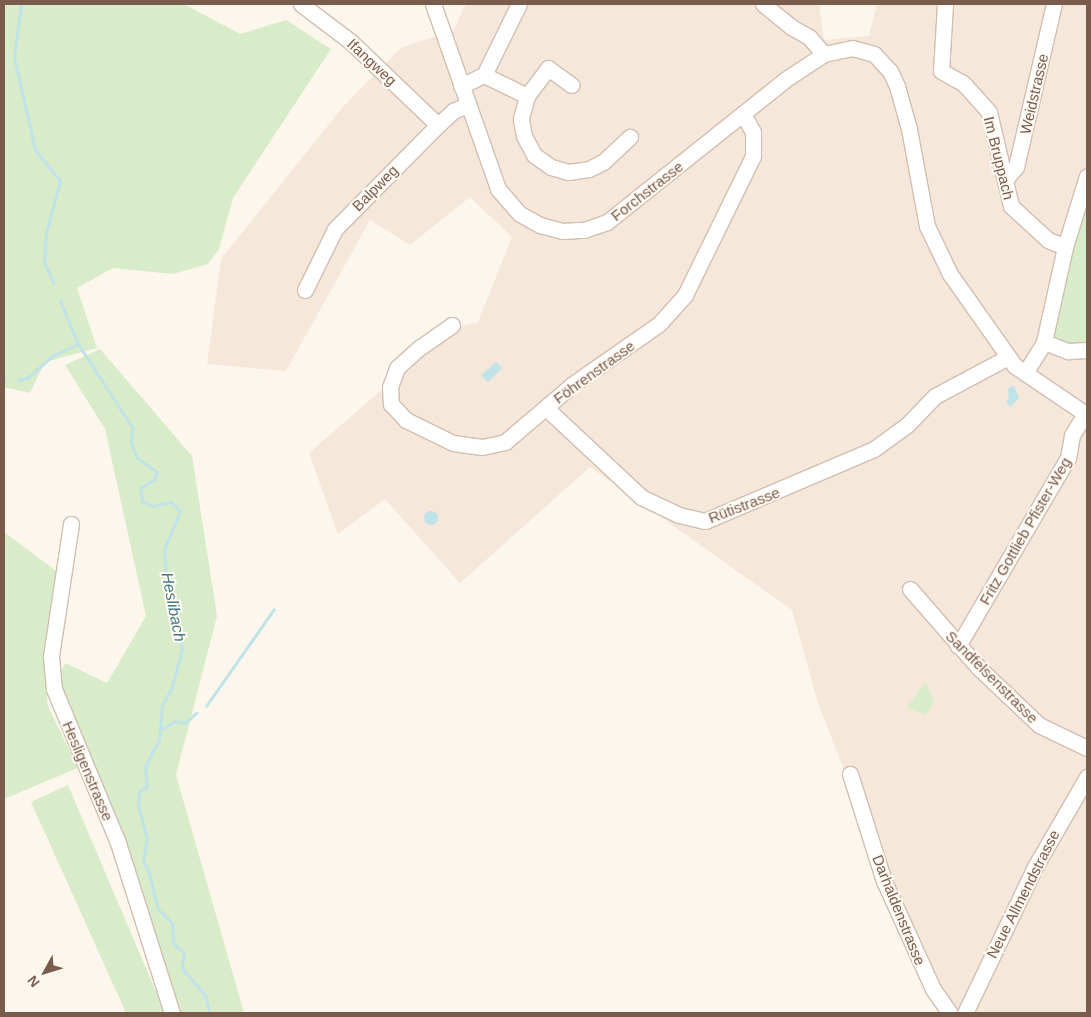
<!DOCTYPE html>
<html>
<head>
<meta charset="utf-8">
<style>
  body { margin:0 }
  #map { position:relative; width:1091px; height:1017px; overflow:hidden; background:#fdf6ec; font-family:Arial,sans-serif }
  div>[style] { position:absolute }
  .residential>* { inset:0; background:#f5e8da }
  .green>* { inset:0; background:#d8ecc9 }
  .water>* { inset:0; background:#bfe3e8 }
  .round { border-radius:50% }
  .stream>* { height:3px; margin:-1.5px; padding:0 1.5px; transform-origin:1.5px; border-radius:1.5px; background:#bfe3e8 }
  .roads { filter:drop-shadow(1px 0 #d1beb0) drop-shadow(-1px 0 #d1beb0) drop-shadow(0 1px #d1beb0) drop-shadow(0 -1px #d1beb0) }
  .minor>* { height:15px; margin:-7.5px; padding:0 7.5px; transform-origin:7.5px; border-radius:7.5px; background:#fff }
  span { translate:-50% -50%; white-space:nowrap; text-align:center; line-height:1.15; -webkit-text-stroke:4px #fffaf3; paint-order:stroke }
  .street-label { font-size:15px; color:#7a5c4d }
  .water-label { font-size:16px; color:#437c86; font-style:italic }
  .frame { position:absolute; inset:0; border:5px solid #7a5c4d; pointer-events:none }
  .north { position:absolute; left:20px; top:947px; width:50px; height:50px; -webkit-text-stroke:4px #fffaf3; paint-order:stroke; rotate:231deg; font-size:14px; font-weight:700; line-height:20px; text-align:center; color:#7a5c4d }
  .north::after { content:''; display:block; margin:auto; width:18px; height:22px; background:#7a5c4d; clip-path:polygon(50% 0,100% 100%,50% 72%,0 100%) }
</style>
</head>
<body>
<div id="map">
  <div class="residential">
    <div style="clip-path:polygon(466px 4px,819px 4px,824px 40px,869px 36px,877px 4px,1087px 4px,1087px 1013px,943px 1013px,930px 992px,818px 703px,792px 610px,590px 467px,460px 583px,385px 499px,338px 534px,309px 453px,453px 328px,478px 322px,512px 237px,470px 197px,410px 245px,370px 220px,286px 371px,207px 364px,221px 259px,342px 108px,402px 47px,453px 31px)"></div>
  </div>
  <div class="green">
    <div style="clip-path:polygon(4px 4px,184px 4px,240px 34px,286px 20px,331px 49px,233px 198px,219px 249px,208px 264px,173px 274px,113px 268px,77px 288px,97px 348px,45px 362px,30px 393px,4px 387px)"></div>
    <div style="clip-path:polygon(1087px 199px,1087px 345px,1070px 347px,1051px 338px,1072px 236px)"></div>
    <div style="clip-path:polygon(100px 349px,192px 456px,217px 616px,176px 775px,244px 1013px,180px 1013px,106px 796px,57px 680px,65px 663px,107px 683px,146px 616px,105px 429px,65px 365px)"></div>
    <div style="clip-path:polygon(4px 532px,59px 573px,44px 667px,48px 706px,78px 768px,4px 799px)"></div>
    <div style="clip-path:polygon(926px 682px,934px 702px,926px 715px,907px 707px)"></div>
    <div style="clip-path:polygon(68px 785px,165px 1013px,126px 1013px,31px 802px)"></div>
  </div>
  <div class="water">
    <div style="clip-path:polygon(496px 362px,502px 368px,488px 382px,481px 375px)"></div>
    <div style="clip-path:polygon(1014px 386px,1019px 398px,1010px 407px,1006px 401px,1009px 398px,1008px 388px)"></div>
    <div class="round" style="left:424px;top:511px;width:14px;height:14px"></div>
  </div>
  <div class="stream">
    <div style="left:21px;top:4px;width:53px;rotate:97.5deg"></div>
    <div style="left:14px;top:57px;width:95px;rotate:77.3deg"></div>
    <div style="left:35px;top:150px;width:40px;rotate:51deg"></div>
    <div style="left:60px;top:181px;width:54px;rotate:105.1deg"></div>
    <div style="left:46px;top:233px;width:29px;rotate:94deg"></div>
    <div style="left:44px;top:262px;width:23px;rotate:65deg"></div>
    <div style="left:60px;top:301px;width:47px;rotate:67.3deg"></div>
    <div style="left:78px;top:344px;width:99px;rotate:57deg"></div>
    <div style="left:132px;top:427px;width:16px;rotate:94deg"></div>
    <div style="left:131px;top:443px;width:16px;rotate:68deg"></div>
    <div style="left:137px;top:458px;width:24px;rotate:35deg"></div>
    <div style="left:157px;top:472px;width:9px;rotate:111deg"></div>
    <div style="left:154px;top:480px;width:16px;rotate:150deg"></div>
    <div style="left:140px;top:488px;width:13px;rotate:81deg"></div>
    <div style="left:142px;top:501px;width:11px;rotate:27deg"></div>
    <div style="left:152px;top:506px;width:19px;rotate:-12deg"></div>
    <div style="left:171px;top:502px;width:13px;rotate:45deg"></div>
    <div style="left:180px;top:511px;width:42px;rotate:112.3deg"></div>
    <div style="left:164px;top:550px;width:31px;rotate:86deg"></div>
    <div style="left:166px;top:581px;width:17px;rotate:62deg"></div>
    <div style="left:174px;top:596px;width:54px;rotate:81.4deg"></div>
    <div style="left:182px;top:649px;width:39px;rotate:105deg"></div>
    <div style="left:172px;top:687px;width:21px;rotate:118deg"></div>
    <div style="left:162px;top:706px;width:34px;rotate:95deg"></div>
    <div style="left:159px;top:740px;width:30px;rotate:118deg"></div>
    <div style="left:145px;top:766px;width:21px;rotate:85deg"></div>
    <div style="left:147px;top:787px;width:9px;rotate:153deg"></div>
    <div style="left:139px;top:791px;width:14px;rotate:94deg"></div>
    <div style="left:138px;top:805px;width:34px;rotate:75deg"></div>
    <div style="left:147px;top:838px;width:22px;rotate:100deg"></div>
    <div style="left:143px;top:860px;width:14px;rotate:65deg"></div>
    <div style="left:149px;top:873px;width:37px;rotate:76deg"></div>
    <div style="left:158px;top:909px;width:20px;rotate:45deg"></div>
    <div style="left:172px;top:923px;width:20px;rotate:87deg"></div>
    <div style="left:173px;top:943px;width:15px;rotate:42deg"></div>
    <div style="left:184px;top:953px;width:15px;rotate:98deg"></div>
    <div style="left:182px;top:968px;width:35px;rotate:50deg"></div>
    <div style="left:205px;top:995px;width:18px;rotate:77deg"></div>
    <div style="left:18px;top:380px;width:9px;rotate:-13deg"></div>
    <div style="left:27px;top:378px;width:33px;rotate:-41deg"></div>
    <div style="left:52px;top:356px;width:29px;rotate:-25deg"></div>
    <div style="left:4px;top:383px;width:1px;rotate:-45deg"></div>
    <div style="left:206px;top:706px;width:118px;rotate:-55deg"></div>
    <div style="left:160px;top:730px;width:17px;rotate:-31deg"></div>
    <div style="left:175px;top:721px;width:10px;rotate:11deg"></div>
    <div style="left:185px;top:723px;width:15px;rotate:-42deg"></div>
  </div>
  <div class="roads">
    <div class="minor">
      <div style="left:301px;top:4px;width:63px;rotate:37.2deg"></div>
      <div style="left:351px;top:42px;width:120px;rotate:43.7deg"></div>
      <div style="left:433px;top:4px;width:196px;rotate:70.6deg"></div>
      <div style="left:498px;top:189px;width:33px;rotate:49deg"></div>
      <div style="left:520px;top:214px;width:23px;rotate:29deg"></div>
      <div style="left:540px;top:225px;width:23px;rotate:15deg"></div>
      <div style="left:562px;top:231px;width:22px;rotate:-3deg"></div>
      <div style="left:584px;top:230px;width:24px;rotate:-19deg"></div>
      <div style="left:607px;top:222px;width:229px;rotate:-38.6deg"></div>
      <div style="left:786px;top:79px;width:45px;rotate:-33.3deg"></div>
      <div style="left:824px;top:54px;width:29px;rotate:-12deg"></div>
      <div style="left:852px;top:48px;width:23px;rotate:15deg"></div>
      <div style="left:874px;top:54px;width:23px;rotate:47deg"></div>
      <div style="left:890px;top:71px;width:17px;rotate:65deg"></div>
      <div style="left:897px;top:86px;width:45px;rotate:74.4deg"></div>
      <div style="left:909px;top:129px;width:99px;rotate:79.5deg"></div>
      <div style="left:927px;top:226px;width:53px;rotate:64.4deg"></div>
      <div style="left:950px;top:274px;width:113px;rotate:54.8deg"></div>
      <div style="left:1015px;top:366px;width:87px;rotate:34.2deg"></div>
      <div style="left:763px;top:4px;width:36px;rotate:39deg"></div>
      <div style="left:791px;top:27px;width:21px;rotate:29deg"></div>
      <div style="left:809px;top:37px;width:23px;rotate:49deg"></div>
      <div style="left:945px;top:4px;width:67px;rotate:93.4deg"></div>
      <div style="left:941px;top:71px;width:25px;rotate:29deg"></div>
      <div style="left:963px;top:83px;width:39px;rotate:48deg"></div>
      <div style="left:989px;top:112px;width:97px;rotate:76.8deg"></div>
      <div style="left:1011px;top:206px;width:50px;rotate:42.6deg"></div>
      <div style="left:1048px;top:240px;width:18px;rotate:22deg"></div>
      <div style="left:484px;top:75px;width:48px;rotate:26deg"></div>
      <div style="left:527px;top:96px;width:24px;rotate:105deg"></div>
      <div style="left:521px;top:119px;width:17px;rotate:80deg"></div>
      <div style="left:524px;top:136px;width:21px;rotate:62deg"></div>
      <div style="left:534px;top:155px;width:21px;rotate:35deg"></div>
      <div style="left:551px;top:167px;width:18px;rotate:16deg"></div>
      <div style="left:568px;top:172px;width:21px;rotate:-8deg"></div>
      <div style="left:589px;top:169px;width:16px;rotate:-27deg"></div>
      <div style="left:603px;top:162px;width:37px;rotate:-43deg"></div>
      <div style="left:461px;top:86px;width:25px;rotate:-26deg"></div>
      <div style="left:484px;top:75px;width:79px;rotate:-63.8deg"></div>
      <div style="left:527px;top:96px;width:35px;rotate:-53deg"></div>
      <div style="left:548px;top:68px;width:29px;rotate:36deg"></div>
      <div style="left:1005px;top:180px;width:17px;rotate:-50deg"></div>
      <div style="left:1016px;top:167px;width:167px;rotate:-76.9deg"></div>
      <div style="left:305px;top:290px;width:68px;rotate:-63.8deg"></div>
      <div style="left:335px;top:229px;width:146px;rotate:-45.3deg"></div>
      <div style="left:438px;top:125px;width:21px;rotate:-43deg"></div>
      <div style="left:453px;top:111px;width:15px;rotate:-23deg"></div>
      <div style="left:452px;top:325px;width:39px;rotate:145deg"></div>
      <div style="left:420px;top:347px;width:31px;rotate:138deg"></div>
      <div style="left:397px;top:368px;width:20px;rotate:110deg"></div>
      <div style="left:390px;top:387px;width:17px;rotate:87deg"></div>
      <div style="left:391px;top:404px;width:22px;rotate:47deg"></div>
      <div style="left:406px;top:420px;width:52px;rotate:26.1deg"></div>
      <div style="left:453px;top:443px;width:29px;rotate:8deg"></div>
      <div style="left:482px;top:447px;width:24px;rotate:-12deg"></div>
      <div style="left:505px;top:442px;width:89px;rotate:-40.5deg"></div>
      <div style="left:573px;top:384px;width:105px;rotate:-34.9deg"></div>
      <div style="left:659px;top:324px;width:39px;rotate:-48deg"></div>
      <div style="left:685px;top:295px;width:155px;rotate:-63.9deg"></div>
      <div style="left:753px;top:156px;width:24px;rotate:-90deg"></div>
      <div style="left:753px;top:132px;width:21px;rotate:-119deg"></div>
      <div style="left:1044px;top:342px;width:26px;rotate:21deg"></div>
      <div style="left:1068px;top:351px;width:19px;rotate:-3deg"></div>
      <div style="left:1025px;top:373px;width:36px;rotate:-58deg"></div>
      <div style="left:1044px;top:342px;width:97px;rotate:-77.5deg"></div>
      <div style="left:1065px;top:247px;width:74px;rotate:-72.8deg"></div>
      <div style="left:546px;top:408px;width:130px;rotate:43.1deg"></div>
      <div style="left:641px;top:497px;width:42px;rotate:25.3deg"></div>
      <div style="left:679px;top:515px;width:27px;rotate:13deg"></div>
      <div style="left:705px;top:521px;width:184px;rotate:-23.1deg"></div>
      <div style="left:874px;top:449px;width:41px;rotate:-36deg"></div>
      <div style="left:907px;top:425px;width:40px;rotate:-46deg"></div>
      <div style="left:935px;top:396px;width:83px;rotate:-28.1deg"></div>
      <div style="left:71px;top:524px;width:134px;rotate:98.6deg"></div>
      <div style="left:51px;top:656px;width:33px;rotate:85deg"></div>
      <div style="left:54px;top:689px;width:167px;rotate:67.4deg"></div>
      <div style="left:118px;top:843px;width:178px;rotate:72.4deg"></div>
      <div style="left:910px;top:589px;width:105px;rotate:48.9deg"></div>
      <div style="left:979px;top:668px;width:83px;rotate:43.5deg"></div>
      <div style="left:1039px;top:725px;width:53px;rotate:25.6deg"></div>
      <div style="left:958px;top:646px;width:218px;rotate:-59.7deg"></div>
      <div style="left:1068px;top:458px;width:23px;rotate:-80deg"></div>
      <div style="left:1072px;top:435px;width:25px;rotate:-58deg"></div>
      <div style="left:850px;top:774px;width:112px;rotate:72.4deg"></div>
      <div style="left:884px;top:881px;width:119px;rotate:65.6deg"></div>
      <div style="left:933px;top:989px;width:29px;rotate:55deg"></div>
      <div style="left:965px;top:1013px;width:164px;rotate:-64.4deg"></div>
      <div style="left:1036px;top:865px;width:102px;rotate:-59.9deg"></div>
    </div>
  </div>
  <div class="street-label">
    <span style="left:372px;top:62px;rotate:43deg">Ifangweg</span>
    <span style="left:1034px;top:94px;rotate:-77deg">Weidstrasse</span>
    <span style="left:999px;top:158px;rotate:76deg">Im Bruppach</span>
    <span style="left:375px;top:188px;rotate:-45deg">Balpweg</span>
    <span style="left:647px;top:191px;rotate:-38deg">Forchstrasse</span>
    <span style="left:594px;top:372px;rotate:-36deg">Föhrenstrasse</span>
    <span style="left:744px;top:505px;rotate:-21deg">Rütistrasse</span>
    <span style="left:1025px;top:531px;rotate:-60deg">Fritz Gottlieb Pfister-Weg</span>
    <span style="left:992px;top:677px;rotate:45deg">Sandfelsenstrasse</span>
    <span style="left:88px;top:771px;rotate:67deg">Hesligenstrasse</span>
    <span style="left:1023px;top:894px;rotate:-63deg">Neue Allmendstrasse</span>
    <span style="left:899px;top:910px;rotate:68deg">Darhaldenstrasse</span>
  </div>
  <div class="water-label">
    <span style="left:173px;top:607px;rotate:79deg">Heslibach</span>
  </div>
  <div class="frame"></div>
  <div class="north">N</div>
</div>
</body>
</html>
